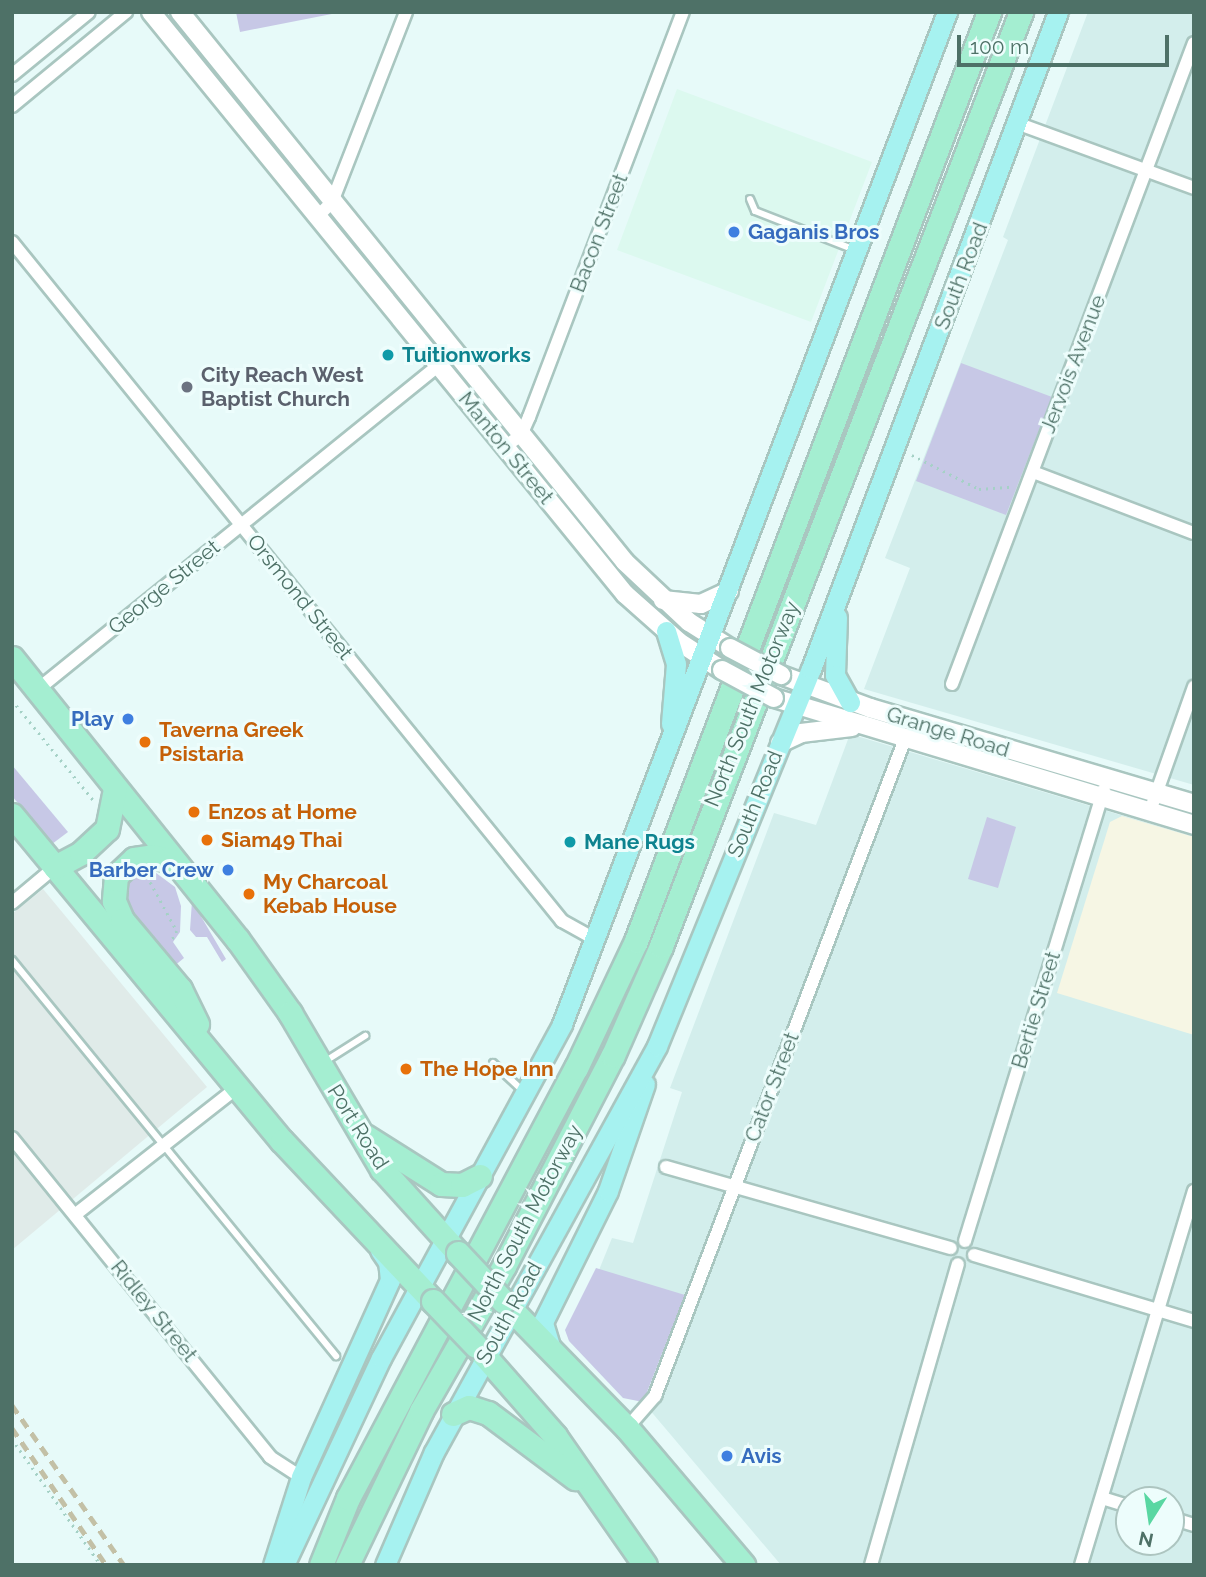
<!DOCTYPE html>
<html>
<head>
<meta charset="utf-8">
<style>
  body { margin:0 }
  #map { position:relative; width:1206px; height:1577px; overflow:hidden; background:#e7faf9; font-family:Raleway,sans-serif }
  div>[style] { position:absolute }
  .residential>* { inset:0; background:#d3eeec }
  .commercial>* { inset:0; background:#dcf9ef }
  .industrial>* { inset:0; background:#e0ebe9 }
  .education>* { inset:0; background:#f6f6e4 }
  .green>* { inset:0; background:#c7c8e6 }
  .path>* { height:2.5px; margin-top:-1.25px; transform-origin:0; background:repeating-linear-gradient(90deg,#a5d1c6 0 2px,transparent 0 7px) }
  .roads { filter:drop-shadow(2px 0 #a9c6c0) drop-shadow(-2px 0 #a9c6c0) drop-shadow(0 2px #a9c6c0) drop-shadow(0 -2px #a9c6c0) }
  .lane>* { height:6px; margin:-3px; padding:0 3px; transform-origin:3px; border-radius:3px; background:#fff }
  .street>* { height:12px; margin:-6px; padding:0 6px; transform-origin:6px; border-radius:6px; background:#fff }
  .secondary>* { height:18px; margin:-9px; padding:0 9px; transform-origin:9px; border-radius:9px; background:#fff }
  .primary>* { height:19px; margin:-9.5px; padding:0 9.5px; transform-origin:9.5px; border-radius:9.5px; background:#a6f2f0 }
  .highway>* { height:23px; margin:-11.5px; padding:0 11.5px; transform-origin:11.5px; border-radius:11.5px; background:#a4eed1 }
  .rail>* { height:4.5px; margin-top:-2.25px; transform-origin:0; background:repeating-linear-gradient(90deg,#c3c0a6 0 10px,transparent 0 17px) }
  .bridges { filter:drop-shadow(2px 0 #a8c8c1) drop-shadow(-2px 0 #a8c8c1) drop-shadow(0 2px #a8c8c1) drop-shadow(0 -2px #a8c8c1) }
  .secondary-bridge>* { height:18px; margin:-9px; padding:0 9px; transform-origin:9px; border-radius:9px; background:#fff }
  .highway-bridge>* { height:23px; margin:-11.5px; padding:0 11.5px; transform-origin:11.5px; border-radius:11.5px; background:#a4eed1 }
  .dots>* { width:19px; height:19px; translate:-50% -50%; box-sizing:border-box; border:4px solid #edfdfc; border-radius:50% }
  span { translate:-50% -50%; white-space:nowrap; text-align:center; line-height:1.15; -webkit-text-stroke:6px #edfdfc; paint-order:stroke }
  .shop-label { font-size:21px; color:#366cbe; font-weight:700 }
  .left { translate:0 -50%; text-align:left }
  .right { translate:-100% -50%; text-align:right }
  .street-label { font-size:21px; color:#4e7167 }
  .culture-label { font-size:21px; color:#0d838f; font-weight:700 }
  .worship-label { font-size:21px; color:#5b616d; font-weight:700 }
  .food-label { font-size:21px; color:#c56008; font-weight:700 }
  .frame { position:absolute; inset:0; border:14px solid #4e7167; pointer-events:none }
  .north { position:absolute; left:1115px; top:1486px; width:70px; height:70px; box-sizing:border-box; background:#edfdfc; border:2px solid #adc5c0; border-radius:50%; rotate:192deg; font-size:19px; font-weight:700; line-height:28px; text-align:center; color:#4e7167 }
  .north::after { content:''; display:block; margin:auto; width:24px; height:32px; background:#59d7a2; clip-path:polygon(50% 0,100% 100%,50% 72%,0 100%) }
  .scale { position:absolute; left:957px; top:35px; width:212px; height:32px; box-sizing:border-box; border:4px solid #4e7167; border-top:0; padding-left:9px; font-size:21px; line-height:24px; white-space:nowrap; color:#4e7167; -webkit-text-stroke:5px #edfdfc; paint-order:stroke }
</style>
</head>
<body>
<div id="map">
  <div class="residential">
    <div style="clip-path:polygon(1088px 12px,1194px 12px,1194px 785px,864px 689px,910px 568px,885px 558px,1008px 240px,1003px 237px)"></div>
    <div style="clip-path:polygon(evenodd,850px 734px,1194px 837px,1194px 1565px,781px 1565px,643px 1402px,599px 1270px,612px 1238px,633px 1243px,682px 1092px,670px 1088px,774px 813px,816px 825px,850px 734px,1129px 1500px,1171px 1500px,1171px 1542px,1129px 1542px,1129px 1500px)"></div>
  </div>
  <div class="commercial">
    <div style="clip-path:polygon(677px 89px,872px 162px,811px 322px,617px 250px)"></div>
  </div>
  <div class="industrial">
    <div style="clip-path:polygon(43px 889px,207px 1087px,12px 1250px,12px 914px)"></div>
  </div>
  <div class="education">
    <div style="clip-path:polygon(1122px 816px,1194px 837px,1194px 1035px,1057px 993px,1110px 822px)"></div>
  </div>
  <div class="green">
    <div style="clip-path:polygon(236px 12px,342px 12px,240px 32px)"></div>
    <div style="clip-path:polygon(961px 363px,1052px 397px,1006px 515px,916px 481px)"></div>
    <div style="clip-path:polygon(12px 765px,68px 832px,52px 844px,12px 796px)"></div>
    <div style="clip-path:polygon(987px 817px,1016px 827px,998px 888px,968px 879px)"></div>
    <div style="clip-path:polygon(148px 867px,175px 887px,181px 906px,180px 932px,173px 942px,184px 958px,173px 967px,132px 919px,123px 901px,123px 885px,138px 868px)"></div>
    <div style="clip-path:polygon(192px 901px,226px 959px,222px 962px,207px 937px,196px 937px,190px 930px)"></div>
    <div style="clip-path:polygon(596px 1268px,685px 1295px,643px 1402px,623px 1398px,569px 1341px,565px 1330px)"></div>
  </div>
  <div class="path">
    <div style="left:912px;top:455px;width:75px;rotate:26.9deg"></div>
    <div style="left:979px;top:489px;width:32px;rotate:-4deg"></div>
    <div style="left:12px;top:700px;width:130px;rotate:50.9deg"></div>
    <div style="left:147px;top:876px;width:63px;rotate:61.4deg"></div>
    <div style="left:177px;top:931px;width:10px;rotate:119deg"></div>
    <div style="left:12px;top:1439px;width:154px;rotate:54.8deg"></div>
  </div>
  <div class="roads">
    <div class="lane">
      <div style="left:750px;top:199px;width:13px;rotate:67deg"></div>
      <div style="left:755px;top:211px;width:107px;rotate:21.3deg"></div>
      <div style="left:12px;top:960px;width:512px;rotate:50.71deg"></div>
      <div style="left:324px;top:1062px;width:49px;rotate:-32.4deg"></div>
      <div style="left:493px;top:1063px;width:40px;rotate:43deg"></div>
    </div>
    <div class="street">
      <div style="left:12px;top:75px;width:99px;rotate:-39.3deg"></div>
      <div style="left:12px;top:106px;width:148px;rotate:-39.5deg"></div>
      <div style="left:1019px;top:124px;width:186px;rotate:20.1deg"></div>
      <div style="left:317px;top:217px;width:21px;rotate:-45deg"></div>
      <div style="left:332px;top:202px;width:204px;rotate:-68.7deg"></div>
      <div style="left:12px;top:242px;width:874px;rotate:50.99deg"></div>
      <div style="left:562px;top:921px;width:39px;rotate:29deg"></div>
      <div style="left:506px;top:446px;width:19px;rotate:-36deg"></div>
      <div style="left:521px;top:435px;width:20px;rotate:-66deg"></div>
      <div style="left:529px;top:417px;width:433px;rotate:-69.2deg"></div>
      <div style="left:1033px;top:472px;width:172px;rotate:20.8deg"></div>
      <div style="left:952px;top:684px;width:685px;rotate:-69.32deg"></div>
      <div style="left:37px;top:690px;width:538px;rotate:-38.96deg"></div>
      <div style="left:1150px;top:811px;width:132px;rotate:-70.5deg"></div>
      <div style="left:12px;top:903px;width:56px;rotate:-39.9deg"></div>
      <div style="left:12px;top:1138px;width:410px;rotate:51deg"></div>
      <div style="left:270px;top:1457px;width:37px;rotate:33deg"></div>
      <div style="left:666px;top:1167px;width:296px;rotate:15.9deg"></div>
      <div style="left:76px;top:1214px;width:207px;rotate:-38.1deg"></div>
      <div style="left:965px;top:1241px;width:473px;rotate:-72.9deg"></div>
      <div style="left:974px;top:1255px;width:230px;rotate:16.7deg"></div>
      <div style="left:627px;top:1428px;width:43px;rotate:-48.8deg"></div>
      <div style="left:655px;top:1396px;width:703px;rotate:-69.17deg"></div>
      <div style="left:1102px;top:1498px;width:28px;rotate:17deg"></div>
      <div style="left:1171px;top:1518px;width:24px;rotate:17deg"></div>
      <div style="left:871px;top:1565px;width:313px;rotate:-73.9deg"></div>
      <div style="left:1081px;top:1565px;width:391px;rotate:-73.2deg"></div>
    </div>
    <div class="secondary">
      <div style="left:151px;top:12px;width:751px;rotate:50.84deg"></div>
      <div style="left:625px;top:594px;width:72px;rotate:41.6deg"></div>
      <div style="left:679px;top:642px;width:51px;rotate:33.1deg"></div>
      <div style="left:180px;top:12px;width:707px;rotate:51.02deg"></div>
      <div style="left:625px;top:562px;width:88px;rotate:43.2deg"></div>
      <div style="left:689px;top:622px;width:49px;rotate:32.4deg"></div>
      <div style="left:663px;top:600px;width:38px;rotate:6deg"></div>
      <div style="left:701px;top:604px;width:31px;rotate:-25deg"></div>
      <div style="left:781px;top:675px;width:95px;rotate:20.3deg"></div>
      <div style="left:870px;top:708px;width:338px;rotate:16.5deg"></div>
      <div style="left:774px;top:698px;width:439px;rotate:16.8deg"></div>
      <div style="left:780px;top:743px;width:23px;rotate:-25deg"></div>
      <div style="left:801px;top:733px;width:51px;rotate:-6.7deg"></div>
    </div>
    <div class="primary">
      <div style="left:837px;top:617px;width:58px;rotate:92deg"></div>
      <div style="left:835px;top:675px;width:31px;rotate:61deg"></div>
      <div style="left:666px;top:631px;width:34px;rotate:73deg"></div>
      <div style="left:676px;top:664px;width:60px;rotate:94.8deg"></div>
      <div style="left:551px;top:1349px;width:28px;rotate:-107deg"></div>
      <div style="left:543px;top:1322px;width:146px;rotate:-63.6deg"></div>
      <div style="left:608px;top:1191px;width:113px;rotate:-70.9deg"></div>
      <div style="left:273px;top:1565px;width:92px;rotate:-72.3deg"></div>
      <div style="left:301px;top:1477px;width:216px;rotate:-65.7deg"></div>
      <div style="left:390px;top:1280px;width:18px;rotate:-96deg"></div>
      <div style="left:388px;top:1262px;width:14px;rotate:-124deg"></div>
      <div style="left:284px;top:1565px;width:229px;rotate:-64.9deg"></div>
      <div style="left:381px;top:1358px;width:380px;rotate:-61.5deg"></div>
      <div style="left:562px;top:1024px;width:1083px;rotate:-69.17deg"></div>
      <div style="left:385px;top:1565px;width:123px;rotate:-66.6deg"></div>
      <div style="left:434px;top:1452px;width:463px;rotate:-61.2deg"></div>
      <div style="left:657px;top:1046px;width:407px;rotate:-67.8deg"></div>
      <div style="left:811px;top:669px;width:702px;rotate:-69.4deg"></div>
    </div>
    <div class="highway">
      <div style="left:12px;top:658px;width:361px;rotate:51.3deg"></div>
      <div style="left:238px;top:940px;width:90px;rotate:54.5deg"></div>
      <div style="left:290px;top:1013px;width:181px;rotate:59.5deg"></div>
      <div style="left:382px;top:1169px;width:113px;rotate:47.9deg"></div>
      <div style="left:12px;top:815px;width:423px;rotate:50.4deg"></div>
      <div style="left:282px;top:1141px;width:220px;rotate:46.7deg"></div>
      <div style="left:175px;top:862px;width:23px;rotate:-165deg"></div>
      <div style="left:153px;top:856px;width:19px;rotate:171deg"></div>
      <div style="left:134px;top:859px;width:25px;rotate:137deg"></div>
      <div style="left:116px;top:876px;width:25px;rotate:95deg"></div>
      <div style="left:114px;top:901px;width:21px;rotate:67deg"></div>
      <div style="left:122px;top:920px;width:90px;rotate:50deg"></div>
      <div style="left:180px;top:989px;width:39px;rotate:64deg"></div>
      <div style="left:55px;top:867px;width:30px;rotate:-28deg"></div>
      <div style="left:81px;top:853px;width:35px;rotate:-43deg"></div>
      <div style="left:107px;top:829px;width:41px;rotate:-78.7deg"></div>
      <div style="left:365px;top:1136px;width:90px;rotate:32.3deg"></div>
      <div style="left:441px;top:1184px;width:21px;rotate:3deg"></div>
      <div style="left:462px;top:1185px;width:20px;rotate:-27deg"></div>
      <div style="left:503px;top:1301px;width:177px;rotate:45.7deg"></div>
      <div style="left:627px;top:1428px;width:180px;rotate:49.7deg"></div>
      <div style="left:476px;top:1346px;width:120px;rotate:48.7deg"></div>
      <div style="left:555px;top:1436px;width:157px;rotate:55.1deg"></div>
      <div style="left:453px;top:1414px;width:17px;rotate:-24deg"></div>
      <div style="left:469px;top:1407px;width:20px;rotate:18deg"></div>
      <div style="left:488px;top:1413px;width:109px;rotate:36.8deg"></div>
      <div style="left:321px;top:1565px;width:72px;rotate:-68.1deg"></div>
      <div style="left:348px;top:1498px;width:487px;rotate:-62.1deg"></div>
      <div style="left:576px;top:1068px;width:140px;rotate:-64.7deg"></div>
      <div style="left:636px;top:941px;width:994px;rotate:-69.19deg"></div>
      <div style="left:347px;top:1565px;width:171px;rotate:-64.3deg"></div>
      <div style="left:421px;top:1411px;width:167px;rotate:-60.2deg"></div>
      <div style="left:504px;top:1266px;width:237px;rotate:-62.7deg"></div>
      <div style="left:613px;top:1055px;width:119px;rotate:-66.2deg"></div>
      <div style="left:661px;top:946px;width:1001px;rotate:-68.92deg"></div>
    </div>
  </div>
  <div class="rail">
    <div style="left:12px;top:1405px;width:195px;rotate:55deg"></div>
    <div style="left:12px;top:1428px;width:166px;rotate:55.5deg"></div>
  </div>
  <div class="bridges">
    <div class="secondary-bridge">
      <div style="left:730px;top:648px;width:58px;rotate:27.9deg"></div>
      <div style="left:722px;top:670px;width:59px;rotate:28.3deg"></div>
    </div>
    <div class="highway-bridge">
      <div style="left:458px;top:1253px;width:66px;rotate:46.8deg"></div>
      <div style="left:433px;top:1301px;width:62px;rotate:46.3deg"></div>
    </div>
  </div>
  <div class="dots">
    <div style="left:734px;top:232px;background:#3f7fe0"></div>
    <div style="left:388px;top:355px;background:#0f9aa8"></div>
    <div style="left:187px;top:387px;background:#6b7280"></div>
    <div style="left:128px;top:719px;background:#3f7fe0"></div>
    <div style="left:145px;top:742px;background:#e8710a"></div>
    <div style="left:194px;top:812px;background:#e8710a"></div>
    <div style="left:207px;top:840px;background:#e8710a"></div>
    <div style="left:570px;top:842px;background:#0f9aa8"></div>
    <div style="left:228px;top:870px;background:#3f7fe0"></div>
    <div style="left:249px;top:894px;background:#e8710a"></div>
    <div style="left:406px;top:1069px;background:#e8710a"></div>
    <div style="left:727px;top:1456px;background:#3f7fe0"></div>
  </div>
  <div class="shop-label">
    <span class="left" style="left:748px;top:232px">Gaganis Bros</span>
    <span class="right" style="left:114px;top:719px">Play</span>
    <span class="right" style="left:214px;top:870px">Barber Crew</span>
    <span class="left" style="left:741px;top:1456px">Avis</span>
  </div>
  <div class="street-label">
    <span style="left:599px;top:233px;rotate:-69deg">Bacon Street</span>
    <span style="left:961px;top:276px;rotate:-69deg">South Road</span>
    <span style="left:1073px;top:364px;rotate:-69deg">Jervois Avenue</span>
    <span style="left:506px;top:448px;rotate:51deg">Manton Street</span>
    <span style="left:164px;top:587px;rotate:-39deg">George Street</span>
    <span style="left:300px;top:597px;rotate:51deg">Orsmond Street</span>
    <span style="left:752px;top:704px;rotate:-68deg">North South Motorway</span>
    <span style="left:948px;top:732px;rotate:17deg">Grange Road</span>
    <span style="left:755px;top:804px;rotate:-68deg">South Road</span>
    <span style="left:1036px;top:1010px;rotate:-73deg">Bertie Street</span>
    <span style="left:772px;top:1087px;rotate:-69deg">Cator Street</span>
    <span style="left:358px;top:1127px;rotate:58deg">Port Road</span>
    <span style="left:525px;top:1223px;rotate:-62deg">North South Motorway</span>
    <span style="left:154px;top:1311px;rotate:51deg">Ridley Street</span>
    <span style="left:509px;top:1313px;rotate:-61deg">South Road</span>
  </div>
  <div class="culture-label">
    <span class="left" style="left:402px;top:355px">Tuitionworks</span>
    <span class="left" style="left:584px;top:842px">Mane Rugs</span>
  </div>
  <div class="worship-label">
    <span class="left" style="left:201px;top:387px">City Reach West<br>Baptist Church</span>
  </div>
  <div class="food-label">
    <span class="left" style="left:159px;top:742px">Taverna Greek<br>Psistaria</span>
    <span class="left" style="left:208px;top:812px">Enzos at Home</span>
    <span class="left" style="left:221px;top:840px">Siam49 Thai</span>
    <span class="left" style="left:263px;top:894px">My Charcoal<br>Kebab House</span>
    <span class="left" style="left:420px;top:1069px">The Hope Inn</span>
  </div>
  <div class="frame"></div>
  <div class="north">N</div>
  <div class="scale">100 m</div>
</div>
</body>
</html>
